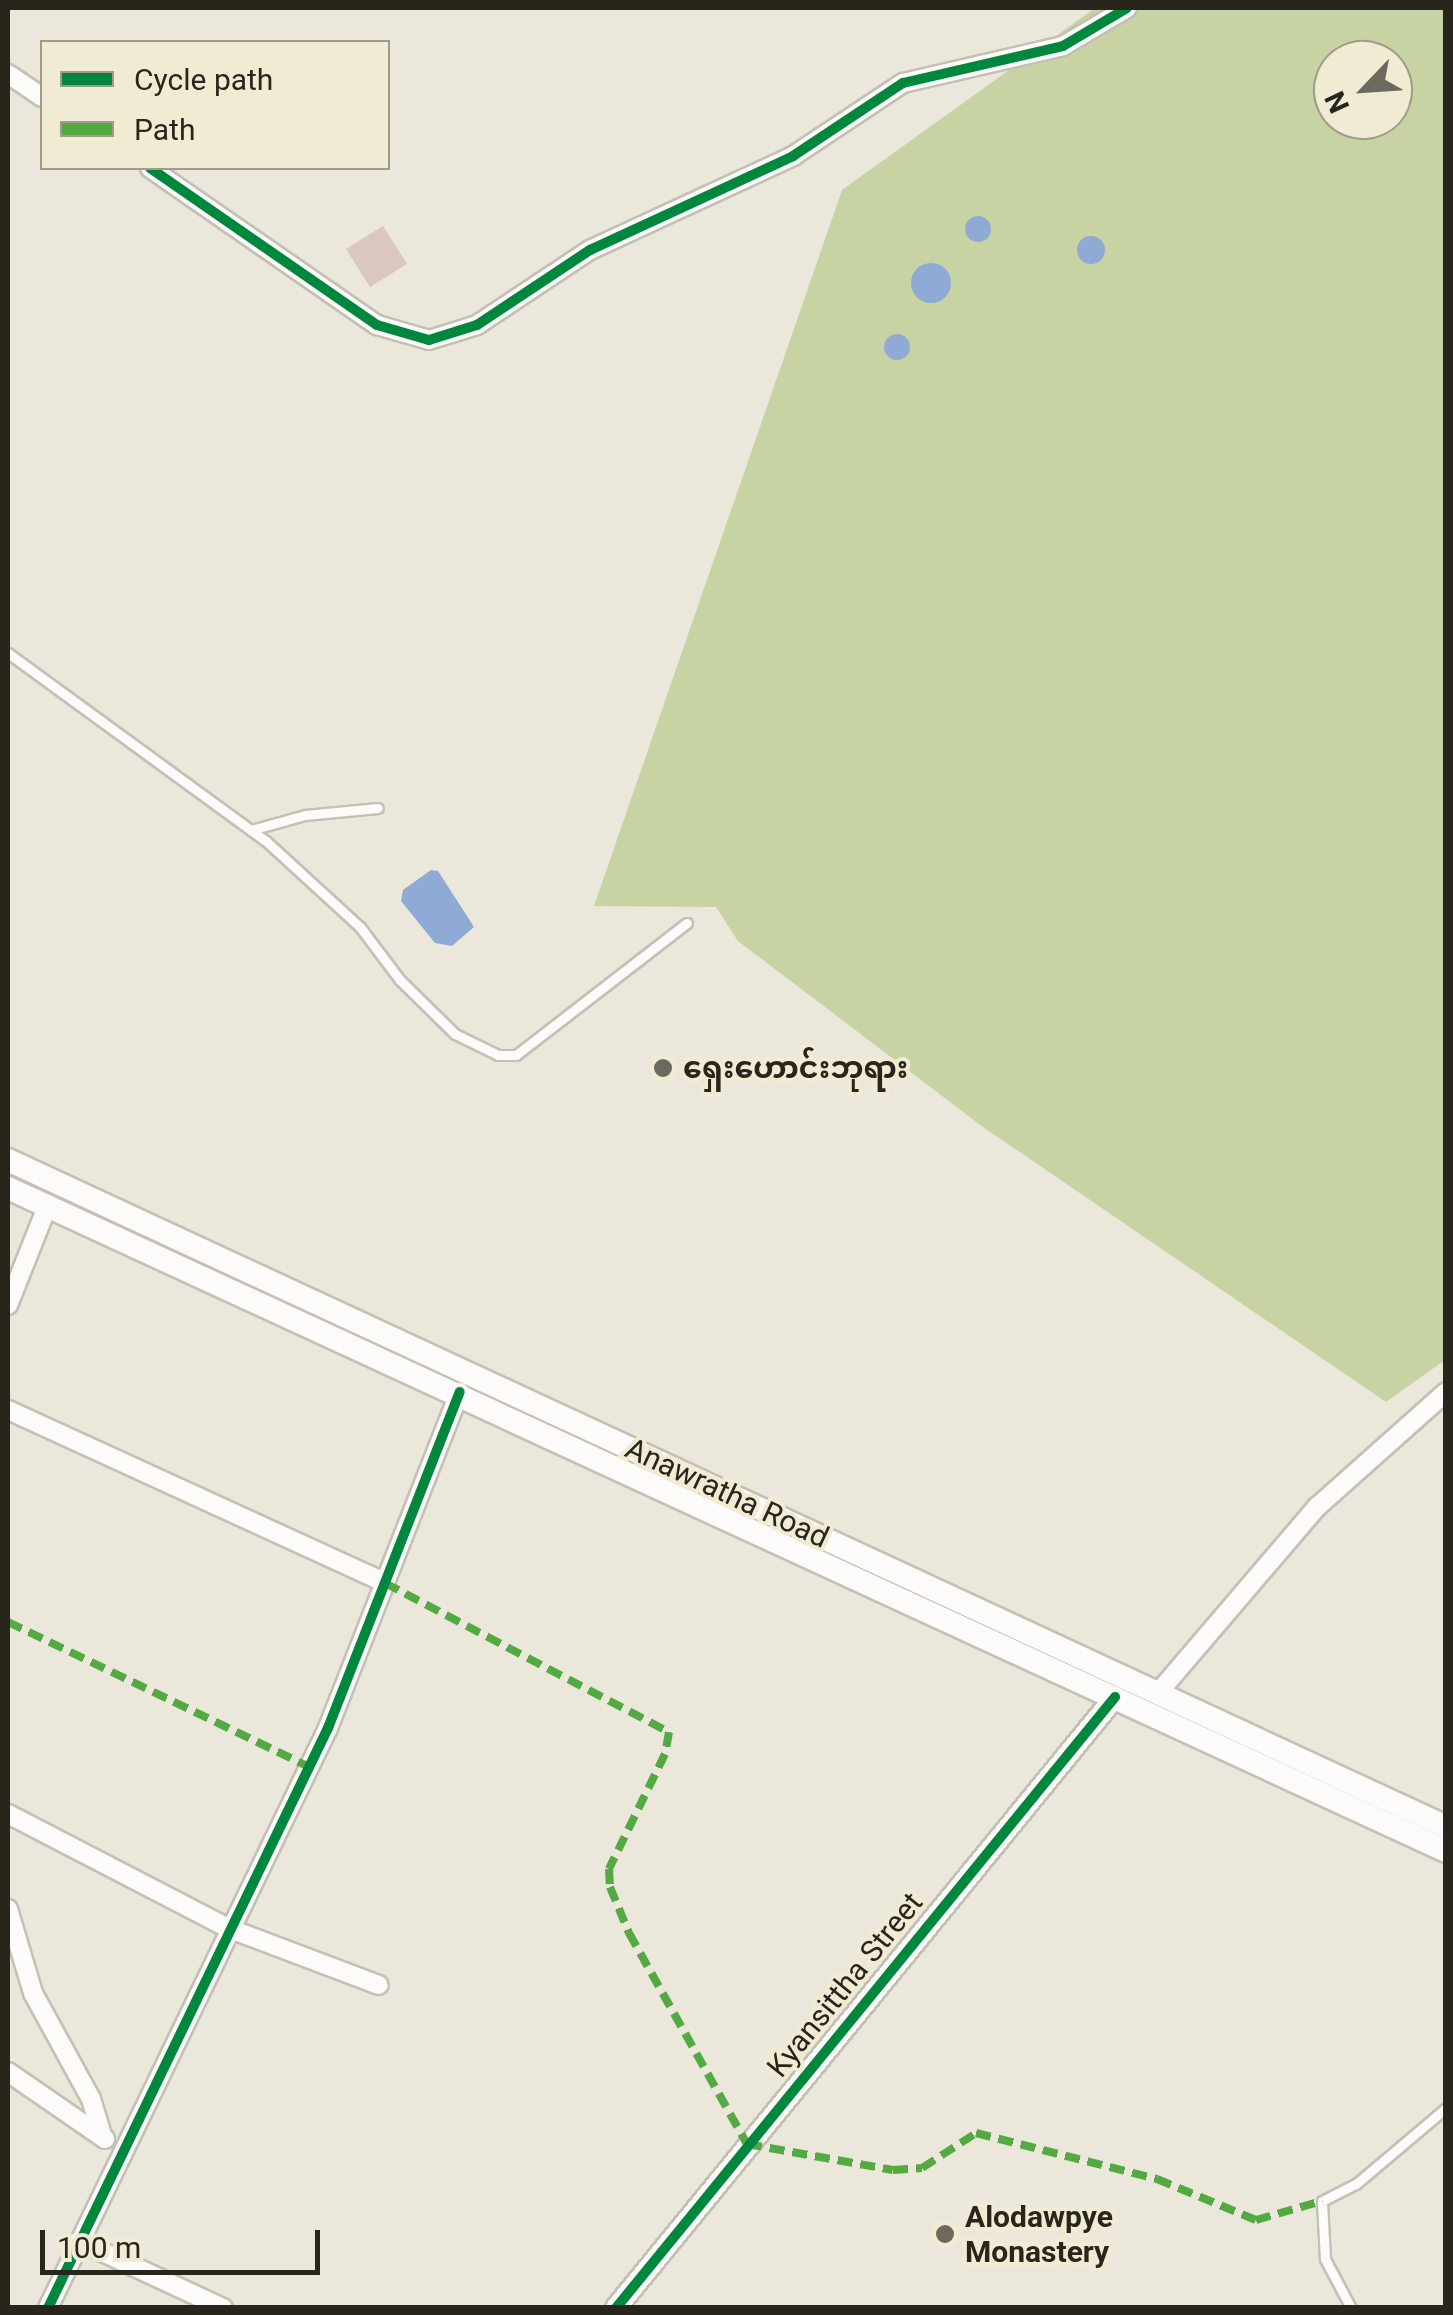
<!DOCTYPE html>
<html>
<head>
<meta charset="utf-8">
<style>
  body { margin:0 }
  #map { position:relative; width:1453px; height:2315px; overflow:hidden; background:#ebe7da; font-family:Roboto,"Noto Sans Myanmar",sans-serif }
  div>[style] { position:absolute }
  .green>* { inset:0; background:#c7d3a3 }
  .water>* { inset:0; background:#8faad4 }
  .round { border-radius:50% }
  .building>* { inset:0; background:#d9c7c0 }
  .roads { filter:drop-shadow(2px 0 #c3c0b6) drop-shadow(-2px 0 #c3c0b6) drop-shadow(0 2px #c3c0b6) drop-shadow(0 -2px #c3c0b6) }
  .service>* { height:9px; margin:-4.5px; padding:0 4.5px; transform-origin:4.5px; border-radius:4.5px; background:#fcfbf9 }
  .minor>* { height:18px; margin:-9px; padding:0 9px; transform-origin:9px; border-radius:9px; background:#fcfbf9 }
  .tertiary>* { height:20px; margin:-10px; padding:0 10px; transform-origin:10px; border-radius:10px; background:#fcfbf9 }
  .secondary>* { height:22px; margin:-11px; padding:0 11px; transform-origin:11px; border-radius:11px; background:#fcfbf9 }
  .quiet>* { height:8px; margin-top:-4px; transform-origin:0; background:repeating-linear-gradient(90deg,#53aa43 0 15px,transparent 0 23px) }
  .cycleway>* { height:10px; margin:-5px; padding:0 5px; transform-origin:5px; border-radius:5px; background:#00873e }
  .dots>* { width:28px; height:28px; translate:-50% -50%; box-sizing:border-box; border:5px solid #f2ebd3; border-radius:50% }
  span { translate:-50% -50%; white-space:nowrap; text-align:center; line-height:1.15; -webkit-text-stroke:8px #f2ebd3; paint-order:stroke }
  .poi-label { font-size:30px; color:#28251c; font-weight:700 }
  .left { translate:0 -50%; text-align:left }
  .street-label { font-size:30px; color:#28251c }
  .frame { position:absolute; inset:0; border:10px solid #28251c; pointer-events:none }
  .legend { position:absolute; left:40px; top:40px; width:350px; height:130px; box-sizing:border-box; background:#f2ebd3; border:2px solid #a19c8a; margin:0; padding:12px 18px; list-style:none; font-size:30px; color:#28251c }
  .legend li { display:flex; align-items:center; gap:20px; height:50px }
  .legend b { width:50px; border:2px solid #a19c8a }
  .north { position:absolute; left:1313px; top:40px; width:100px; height:100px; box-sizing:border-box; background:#f2ebd3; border:2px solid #a19c8a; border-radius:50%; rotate:245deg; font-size:28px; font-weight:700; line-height:40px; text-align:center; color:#28251c }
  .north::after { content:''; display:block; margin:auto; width:35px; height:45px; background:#6c695e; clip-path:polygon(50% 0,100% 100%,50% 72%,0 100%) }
  .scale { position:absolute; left:40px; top:2230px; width:280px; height:45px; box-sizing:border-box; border:5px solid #28251c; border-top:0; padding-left:12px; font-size:30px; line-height:35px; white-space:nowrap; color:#28251c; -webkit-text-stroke:8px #f2ebd3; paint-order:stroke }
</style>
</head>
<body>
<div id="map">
  <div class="green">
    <div style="clip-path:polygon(evenodd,1095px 8px,1445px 8px,1445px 1360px,1386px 1402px,983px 1127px,738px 941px,716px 907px,594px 906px,842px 190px,1095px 8px,1333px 60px,1393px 60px,1393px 120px,1333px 120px,1333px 60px)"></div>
  </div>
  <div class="water">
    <div class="round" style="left:965px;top:216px;width:26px;height:26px"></div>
    <div class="round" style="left:1077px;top:236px;width:28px;height:28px"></div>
    <div class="round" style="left:911px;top:263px;width:40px;height:40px"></div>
    <div class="round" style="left:884px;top:334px;width:26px;height:26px"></div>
    <div style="clip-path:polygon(431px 870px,438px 871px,474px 927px,452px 946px,435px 943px,401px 901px,403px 890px)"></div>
  </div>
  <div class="building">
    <div style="clip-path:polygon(383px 226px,407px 264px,370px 287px,346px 249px)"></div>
  </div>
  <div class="roads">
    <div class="service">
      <div style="left:8px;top:653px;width:319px;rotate:36.1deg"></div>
      <div style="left:266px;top:841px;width:127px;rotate:42.5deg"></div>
      <div style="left:360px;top:927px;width:66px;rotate:53deg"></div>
      <div style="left:400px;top:980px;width:77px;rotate:44.5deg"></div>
      <div style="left:455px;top:1034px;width:48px;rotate:26deg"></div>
      <div style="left:498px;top:1055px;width:18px"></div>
      <div style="left:516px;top:1055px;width:216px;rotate:-37.7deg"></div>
      <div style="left:251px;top:830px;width:56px;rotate:-15.5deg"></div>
      <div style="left:305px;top:815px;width:73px;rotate:-5.5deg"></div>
      <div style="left:1351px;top:2308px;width:55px;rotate:-118deg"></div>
      <div style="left:1325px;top:2259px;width:58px;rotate:-93deg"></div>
      <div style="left:1322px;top:2201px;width:38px;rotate:-27deg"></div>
      <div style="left:1356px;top:2184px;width:118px;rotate:-40.2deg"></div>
    </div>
    <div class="minor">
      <div style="left:8px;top:74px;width:41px;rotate:34.1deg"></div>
      <div style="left:150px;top:168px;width:276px;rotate:34.7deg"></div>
      <div style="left:377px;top:325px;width:54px;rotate:16.1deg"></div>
      <div style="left:429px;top:340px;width:50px;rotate:-17.4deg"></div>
      <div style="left:477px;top:325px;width:136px;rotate:-33.6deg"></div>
      <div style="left:590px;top:250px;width:224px;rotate:-24.8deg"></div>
      <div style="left:793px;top:156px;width:132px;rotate:-33.6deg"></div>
      <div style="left:903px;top:83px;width:164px;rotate:-13deg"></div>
      <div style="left:1063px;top:46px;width:74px;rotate:-30.7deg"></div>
      <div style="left:8px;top:1305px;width:105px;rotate:-68.3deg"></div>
      <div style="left:8px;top:1410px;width:415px;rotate:24.6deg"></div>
      <div style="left:1158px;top:1693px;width:245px;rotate:-49.5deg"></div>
      <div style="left:1317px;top:1507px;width:173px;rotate:-41.7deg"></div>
      <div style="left:8px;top:1814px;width:248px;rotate:27.4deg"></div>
      <div style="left:228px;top:1928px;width:161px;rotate:20.7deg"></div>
      <div style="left:8px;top:1909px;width:88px;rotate:73.4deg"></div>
      <div style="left:33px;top:1993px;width:121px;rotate:61.3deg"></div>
      <div style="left:91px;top:2099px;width:39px;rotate:73deg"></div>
      <div style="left:8px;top:2072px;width:118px;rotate:34.6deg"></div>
      <div style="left:79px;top:2241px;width:159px;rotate:25deg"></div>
      <div style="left:48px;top:2308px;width:644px;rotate:-64.23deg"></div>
      <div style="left:328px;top:1728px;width:361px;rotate:-68.6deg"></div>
    </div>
    <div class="tertiary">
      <div style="left:616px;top:2308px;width:789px;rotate:-50.76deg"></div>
    </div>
    <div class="secondary">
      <div style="left:8px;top:1160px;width:1585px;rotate:24.88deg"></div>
      <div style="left:8px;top:1188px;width:1583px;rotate:24.75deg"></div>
    </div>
  </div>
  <div class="quiet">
    <div style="left:385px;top:1583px;width:321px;rotate:27.7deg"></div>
    <div style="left:669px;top:1732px;width:22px;rotate:100deg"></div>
    <div style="left:665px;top:1754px;width:128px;rotate:116deg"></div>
    <div style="left:609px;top:1869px;width:18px;rotate:87deg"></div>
    <div style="left:610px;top:1887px;width:50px;rotate:67.6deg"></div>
    <div style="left:629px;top:1933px;width:242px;rotate:60.8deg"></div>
    <div style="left:747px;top:2144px;width:148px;rotate:10.1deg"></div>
    <div style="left:893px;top:2170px;width:29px;rotate:-4deg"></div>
    <div style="left:922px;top:2168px;width:64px;rotate:-32.9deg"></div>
    <div style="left:976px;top:2133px;width:187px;rotate:14.3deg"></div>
    <div style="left:1157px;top:2179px;width:107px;rotate:22.5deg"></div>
    <div style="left:1256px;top:2220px;width:69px;rotate:-16.1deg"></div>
    <div style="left:8px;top:1622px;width:334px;rotate:25.7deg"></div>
  </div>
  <div class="cycleway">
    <div style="left:150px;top:168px;width:276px;rotate:34.7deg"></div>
    <div style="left:377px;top:325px;width:54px;rotate:16.1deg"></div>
    <div style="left:429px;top:340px;width:50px;rotate:-17.4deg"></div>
    <div style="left:477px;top:325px;width:136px;rotate:-33.6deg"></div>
    <div style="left:590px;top:250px;width:224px;rotate:-24.8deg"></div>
    <div style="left:793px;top:156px;width:132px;rotate:-33.6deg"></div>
    <div style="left:903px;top:83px;width:164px;rotate:-13deg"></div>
    <div style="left:1063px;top:46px;width:74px;rotate:-30.7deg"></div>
    <div style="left:48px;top:2308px;width:644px;rotate:-64.23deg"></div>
    <div style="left:328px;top:1728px;width:361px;rotate:-68.6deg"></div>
    <div style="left:616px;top:2308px;width:789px;rotate:-50.76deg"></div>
  </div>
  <div class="dots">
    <div style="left:663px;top:1068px;background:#6c695e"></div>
    <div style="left:945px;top:2234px;background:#6c695e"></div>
  </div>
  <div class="poi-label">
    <span class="left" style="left:683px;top:1068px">ရှေးဟောင်းဘုရား</span>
    <span class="left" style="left:965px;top:2234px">Alodawpye<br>Monastery</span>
  </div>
  <div class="street-label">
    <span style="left:727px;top:1493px;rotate:25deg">Anawratha Road</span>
    <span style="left:845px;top:1985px;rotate:-51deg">Kyansittha Street</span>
  </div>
  <div class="frame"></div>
  <ul class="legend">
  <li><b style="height:12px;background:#00873e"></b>Cycle path</li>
  <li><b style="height:12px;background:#53aa43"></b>Path</li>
  </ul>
  <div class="north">N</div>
  <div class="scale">100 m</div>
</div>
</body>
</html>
